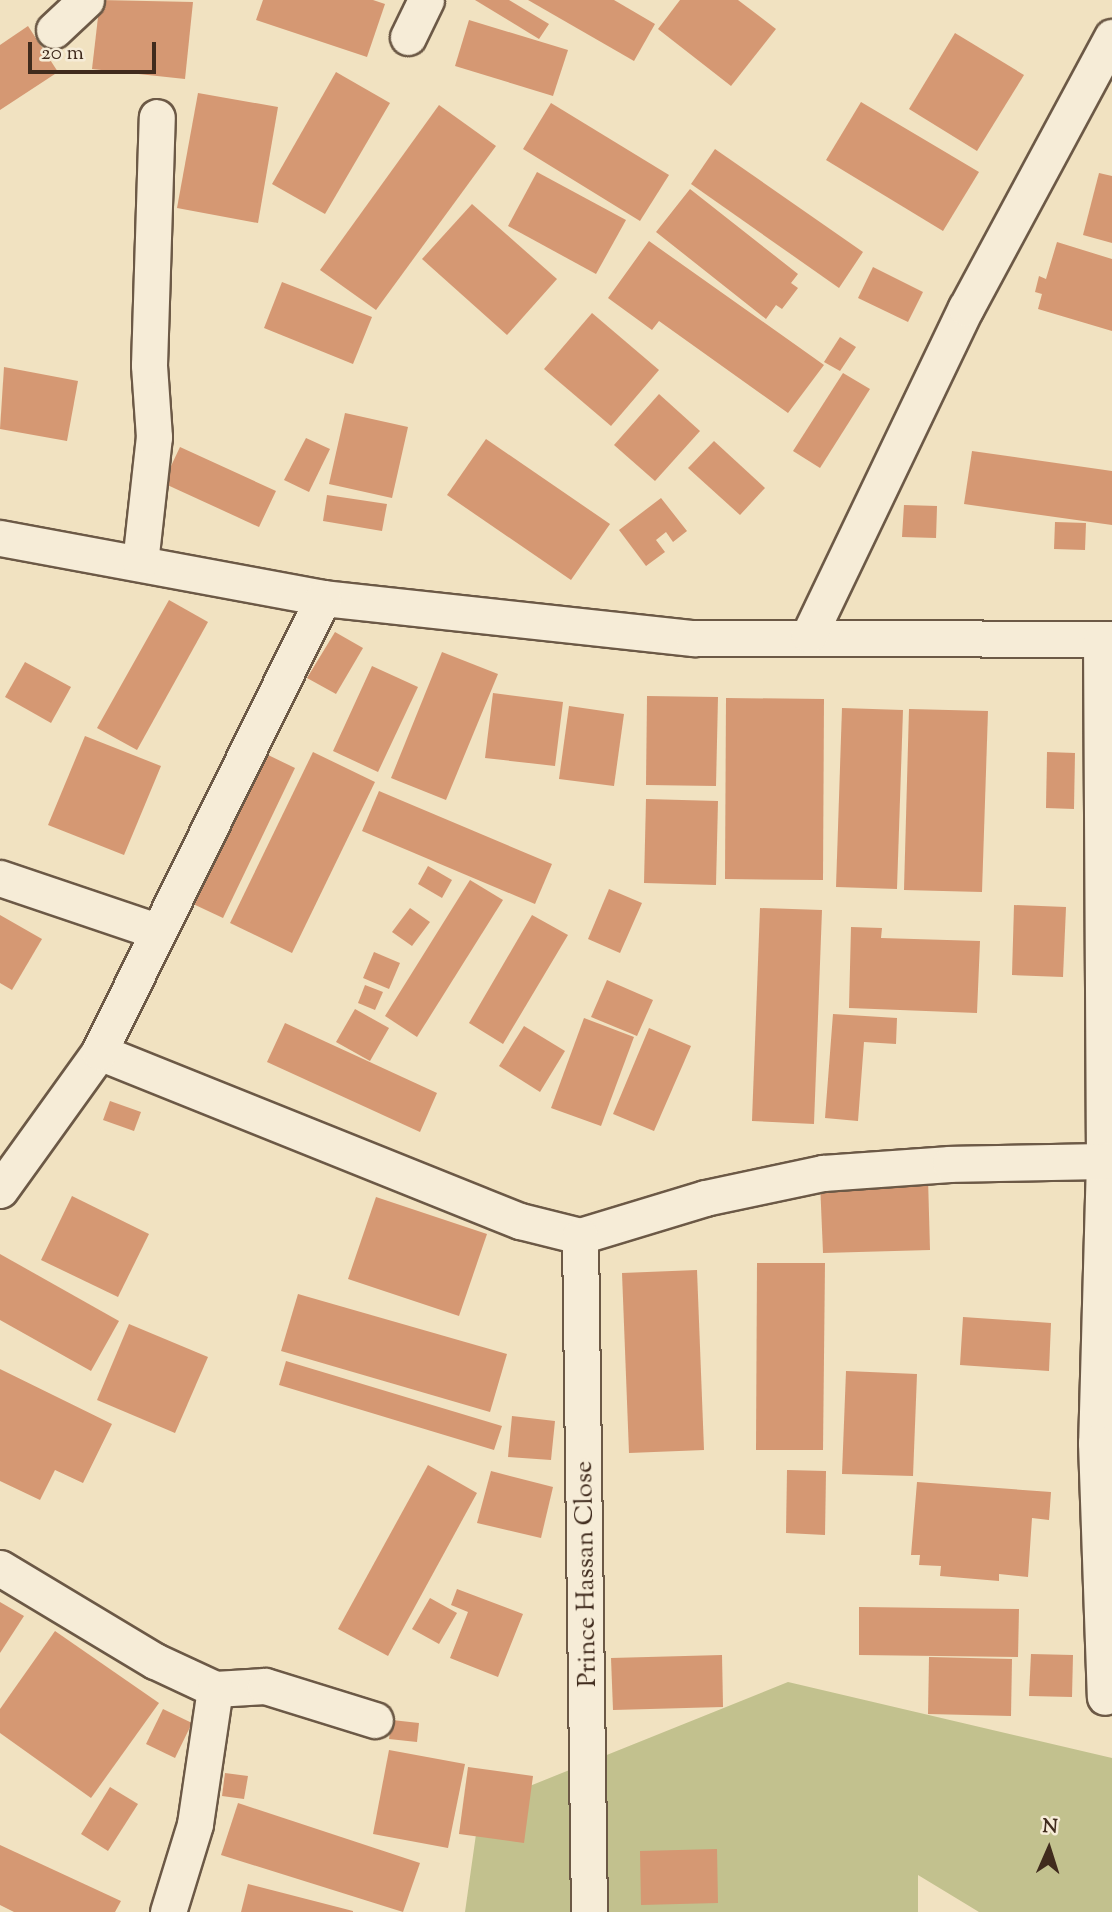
<!DOCTYPE html>
<html>
<head>
<meta charset="utf-8">
<style>
  body { margin:0 }
  #map { position:relative; width:1112px; height:1912px; overflow:hidden; background:#f1e2c1; font-family:"Sorts Mill Goudy",serif }
  div>[style] { position:absolute }
  .green>* { inset:0; background:#c2c18e }
  .building>* { inset:0; background:#d59873 }
  .roads { filter:drop-shadow(2px 0 #6c5946) drop-shadow(-2px 0 #6c5946) drop-shadow(0 2px #6c5946) drop-shadow(0 -2px #6c5946) }
  .minor>* { height:35px; margin:-17.5px; padding:0 17.5px; transform-origin:17.5px; border-radius:17.5px; background:#f6ecd7 }
  span { translate:-50% -50%; white-space:nowrap; text-align:center; line-height:1.15; -webkit-text-stroke:6px #f6ecd7; paint-order:stroke }
  .street-label { font-size:26px; color:#402b1d }
  .north { position:absolute; left:1014px; top:1814px; width:70px; height:70px; -webkit-text-stroke:5px #f6ecd7; paint-order:stroke; rotate:3deg; font-size:19px; font-weight:700; line-height:28px; text-align:center; color:#402b1d }
  .north::after { content:''; display:block; margin:auto; width:24px; height:32px; background:#402b1d; clip-path:polygon(50% 0,100% 100%,50% 72%,0 100%) }
  .scale { position:absolute; left:28px; top:42px; width:128px; height:32px; box-sizing:border-box; border:4px solid #402b1d; border-top:0; padding-left:9px; font-size:21px; line-height:24px; white-space:nowrap; color:#402b1d; -webkit-text-stroke:5px #f6ecd7; paint-order:stroke }
</style>
</head>
<body>
<div id="map">
  <div class="green">
    <div style="clip-path:polygon(788px 1682px,1112px 1758px,1112px 1912px,979px 1912px,918px 1875px,918px 1912px,465px 1912px,480px 1806px)"></div>
  </div>
  <div class="building">
    <div style="clip-path:polygon(100px 0,193px 2px,185px 79px,92px 69px)"></div>
    <div style="clip-path:polygon(263px 0,373px 0,385px 4px,367px 57px,256px 20px)"></div>
    <div style="clip-path:polygon(475px 0,509px 0,549px 24px,539px 39px)"></div>
    <div style="clip-path:polygon(528px 0,614px 0,655px 24px,634px 61px)"></div>
    <div style="clip-path:polygon(680px 0,738px 0,776px 29px,731px 86px,658px 29px)"></div>
    <div style="clip-path:polygon(469px 20px,568px 50px,553px 96px,455px 66px)"></div>
    <div style="clip-path:polygon(28px 26px,58px 72px,0 110px,0 45px)"></div>
    <div style="clip-path:polygon(955px 33px,1024px 75px,977px 151px,909px 109px)"></div>
    <div style="clip-path:polygon(336px 72px,390px 103px,325px 214px,272px 184px)"></div>
    <div style="clip-path:polygon(198px 93px,278px 107px,258px 223px,177px 208px)"></div>
    <div style="clip-path:polygon(861px 102px,979px 172px,943px 231px,826px 160px)"></div>
    <div style="clip-path:polygon(551px 103px,669px 175px,640px 221px,523px 149px)"></div>
    <div style="clip-path:polygon(439px 105px,496px 146px,376px 310px,320px 270px)"></div>
    <div style="clip-path:polygon(715px 149px,863px 252px,839px 288px,691px 184px)"></div>
    <div style="clip-path:polygon(537px 172px,626px 220px,596px 274px,508px 226px)"></div>
    <div style="clip-path:polygon(1099px 173px,1112px 176px,1112px 243px,1083px 235px)"></div>
    <div style="clip-path:polygon(690px 189px,798px 274px,791px 283px,798px 288px,782px 309px,776px 305px,766px 319px,656px 232px)"></div>
    <div style="clip-path:polygon(472px 204px,557px 279px,507px 335px,422px 259px)"></div>
    <div style="clip-path:polygon(649px 241px,824px 365px,788px 413px,659px 321px,652px 330px,608px 298px)"></div>
    <div style="clip-path:polygon(1057px 242px,1112px 259px,1112px 331px,1038px 309px,1042px 294px,1035px 292px,1039px 276px,1046px 279px)"></div>
    <div style="clip-path:polygon(873px 267px,923px 292px,908px 322px,858px 298px)"></div>
    <div style="clip-path:polygon(282px 282px,372px 317px,353px 364px,264px 328px)"></div>
    <div style="clip-path:polygon(592px 313px,659px 370px,611px 426px,544px 369px)"></div>
    <div style="clip-path:polygon(840px 337px,856px 347px,840px 371px,824px 362px)"></div>
    <div style="clip-path:polygon(4px 367px,78px 381px,67px 441px,0 429px)"></div>
    <div style="clip-path:polygon(843px 373px,870px 389px,820px 468px,793px 451px)"></div>
    <div style="clip-path:polygon(659px 394px,700px 431px,655px 481px,614px 445px)"></div>
    <div style="clip-path:polygon(345px 413px,408px 427px,392px 498px,329px 484px)"></div>
    <div style="clip-path:polygon(306px 438px,330px 449px,309px 492px,284px 480px)"></div>
    <div style="clip-path:polygon(486px 439px,610px 524px,571px 580px,447px 495px)"></div>
    <div style="clip-path:polygon(714px 441px,765px 488px,740px 515px,688px 468px)"></div>
    <div style="clip-path:polygon(180px 447px,276px 491px,259px 527px,163px 483px)"></div>
    <div style="clip-path:polygon(972px 451px,1112px 471px,1112px 525px,964px 504px)"></div>
    <div style="clip-path:polygon(327px 495px,387px 504px,382px 531px,323px 521px)"></div>
    <div style="clip-path:polygon(661px 498px,687px 531px,673px 542px,666px 532px,656px 540px,665px 552px,646px 566px,619px 530px)"></div>
    <div style="clip-path:polygon(904px 505px,937px 506px,936px 538px,902px 537px)"></div>
    <div style="clip-path:polygon(1055px 522px,1086px 523px,1085px 550px,1054px 549px)"></div>
    <div style="clip-path:polygon(169px 600px,208px 622px,137px 750px,97px 728px)"></div>
    <div style="clip-path:polygon(335px 632px,363px 648px,336px 694px,307px 678px)"></div>
    <div style="clip-path:polygon(442px 652px,498px 674px,446px 800px,391px 778px)"></div>
    <div style="clip-path:polygon(25px 662px,71px 687px,51px 723px,5px 697px)"></div>
    <div style="clip-path:polygon(372px 666px,418px 687px,378px 772px,333px 751px)"></div>
    <div style="clip-path:polygon(493px 693px,563px 702px,555px 766px,485px 758px)"></div>
    <div style="clip-path:polygon(647px 696px,718px 697px,716px 786px,646px 785px)"></div>
    <div style="clip-path:polygon(726px 698px,824px 699px,823px 880px,725px 879px)"></div>
    <div style="clip-path:polygon(569px 706px,624px 714px,614px 786px,559px 779px)"></div>
    <div style="clip-path:polygon(842px 708px,903px 710px,897px 889px,836px 887px)"></div>
    <div style="clip-path:polygon(909px 709px,988px 711px,982px 892px,904px 890px)"></div>
    <div style="clip-path:polygon(85px 736px,161px 766px,124px 855px,48px 825px)"></div>
    <div style="clip-path:polygon(313px 752px,375px 782px,292px 953px,230px 923px)"></div>
    <div style="clip-path:polygon(1047px 752px,1075px 753px,1074px 809px,1046px 808px)"></div>
    <div style="clip-path:polygon(264px 753px,295px 768px,223px 918px,191px 903px)"></div>
    <div style="clip-path:polygon(379px 791px,552px 864px,535px 904px,362px 831px)"></div>
    <div style="clip-path:polygon(646px 799px,718px 801px,716px 885px,644px 883px)"></div>
    <div style="clip-path:polygon(428px 866px,452px 880px,442px 898px,418px 884px)"></div>
    <div style="clip-path:polygon(470px 880px,503px 900px,417px 1037px,385px 1016px)"></div>
    <div style="clip-path:polygon(609px 889px,642px 903px,620px 953px,588px 939px)"></div>
    <div style="clip-path:polygon(1014px 905px,1066px 907px,1063px 977px,1012px 975px)"></div>
    <div style="clip-path:polygon(410px 908px,430px 922px,412px 946px,392px 932px)"></div>
    <div style="clip-path:polygon(760px 908px,822px 910px,814px 1124px,752px 1121px)"></div>
    <div style="clip-path:polygon(0 915px,42px 939px,12px 990px,0 983px)"></div>
    <div style="clip-path:polygon(532px 915px,568px 935px,503px 1044px,469px 1023px)"></div>
    <div style="clip-path:polygon(851px 927px,882px 928px,881px 938px,980px 941px,977px 1013px,849px 1008px)"></div>
    <div style="clip-path:polygon(374px 952px,400px 963px,389px 989px,363px 978px)"></div>
    <div style="clip-path:polygon(607px 980px,653px 1000px,637px 1036px,591px 1017px)"></div>
    <div style="clip-path:polygon(365px 985px,383px 992px,375px 1010px,358px 1003px)"></div>
    <div style="clip-path:polygon(355px 1009px,389px 1028px,370px 1061px,336px 1042px)"></div>
    <div style="clip-path:polygon(833px 1014px,897px 1018px,896px 1044px,864px 1042px,858px 1121px,825px 1118px)"></div>
    <div style="clip-path:polygon(584px 1018px,634px 1037px,601px 1126px,551px 1108px)"></div>
    <div style="clip-path:polygon(285px 1023px,437px 1093px,420px 1132px,267px 1062px)"></div>
    <div style="clip-path:polygon(524px 1026px,565px 1051px,540px 1092px,499px 1066px)"></div>
    <div style="clip-path:polygon(649px 1028px,691px 1046px,654px 1131px,613px 1114px)"></div>
    <div style="clip-path:polygon(110px 1101px,141px 1112px,134px 1131px,103px 1120px)"></div>
    <div style="clip-path:polygon(928px 1178px,930px 1250px,823px 1253px,820px 1182px)"></div>
    <div style="clip-path:polygon(72px 1196px,149px 1234px,118px 1297px,41px 1260px)"></div>
    <div style="clip-path:polygon(376px 1197px,487px 1234px,459px 1316px,348px 1279px)"></div>
    <div style="clip-path:polygon(0 1254px,119px 1321px,91px 1371px,0 1320px)"></div>
    <div style="clip-path:polygon(757px 1263px,825px 1263px,823px 1450px,756px 1450px)"></div>
    <div style="clip-path:polygon(697px 1270px,704px 1450px,629px 1453px,622px 1273px)"></div>
    <div style="clip-path:polygon(298px 1294px,507px 1354px,490px 1412px,281px 1351px)"></div>
    <div style="clip-path:polygon(963px 1317px,1051px 1323px,1049px 1371px,960px 1365px)"></div>
    <div style="clip-path:polygon(129px 1324px,208px 1357px,175px 1433px,97px 1400px)"></div>
    <div style="clip-path:polygon(286px 1361px,502px 1426px,494px 1450px,279px 1385px)"></div>
    <div style="clip-path:polygon(0 1369px,112px 1424px,83px 1483px,55px 1470px,40px 1500px,0 1481px)"></div>
    <div style="clip-path:polygon(846px 1371px,917px 1374px,913px 1476px,842px 1474px)"></div>
    <div style="clip-path:polygon(512px 1416px,555px 1421px,551px 1460px,508px 1457px)"></div>
    <div style="clip-path:polygon(428px 1465px,477px 1493px,388px 1656px,338px 1629px)"></div>
    <div style="clip-path:polygon(787px 1470px,826px 1471px,825px 1535px,786px 1533px)"></div>
    <div style="clip-path:polygon(491px 1471px,553px 1487px,541px 1538px,477px 1523px)"></div>
    <div style="clip-path:polygon(917px 1482px,1051px 1492px,1049px 1520px,1032px 1518px,1028px 1577px,999px 1574px,999px 1581px,940px 1576px,941px 1566px,919px 1565px,920px 1555px,911px 1555px)"></div>
    <div style="clip-path:polygon(457px 1589px,523px 1614px,498px 1677px,450px 1658px,468px 1612px,451px 1605px)"></div>
    <div style="clip-path:polygon(430px 1598px,457px 1613px,439px 1644px,412px 1629px)"></div>
    <div style="clip-path:polygon(0 1602px,24px 1616px,0 1653px)"></div>
    <div style="clip-path:polygon(859px 1607px,1019px 1609px,1018px 1657px,859px 1655px)"></div>
    <div style="clip-path:polygon(55px 1631px,159px 1703px,91px 1798px,0 1733px,0 1709px)"></div>
    <div style="clip-path:polygon(1031px 1654px,1073px 1655px,1072px 1697px,1029px 1696px)"></div>
    <div style="clip-path:polygon(722px 1655px,723px 1707px,613px 1710px,611px 1658px)"></div>
    <div style="clip-path:polygon(929px 1657px,1012px 1659px,1011px 1716px,928px 1714px)"></div>
    <div style="clip-path:polygon(163px 1709px,192px 1723px,175px 1758px,146px 1744px)"></div>
    <div style="clip-path:polygon(392px 1720px,419px 1723px,417px 1742px,389px 1739px)"></div>
    <div style="clip-path:polygon(389px 1750px,465px 1764px,448px 1848px,373px 1834px)"></div>
    <div style="clip-path:polygon(468px 1767px,533px 1776px,524px 1843px,459px 1834px)"></div>
    <div style="clip-path:polygon(225px 1773px,248px 1776px,244px 1799px,222px 1796px)"></div>
    <div style="clip-path:polygon(110px 1787px,138px 1804px,108px 1851px,81px 1834px)"></div>
    <div style="clip-path:polygon(238px 1803px,420px 1863px,403px 1912px,221px 1855px)"></div>
    <div style="clip-path:polygon(0 1845px,121px 1901px,115px 1912px,14px 1912px,0 1905px)"></div>
    <div style="clip-path:polygon(717px 1849px,718px 1903px,641px 1905px,640px 1851px)"></div>
    <div style="clip-path:polygon(248px 1884px,353px 1911px,353px 1912px,241px 1912px)"></div>
  </div>
  <div class="roads">
    <div class="minor">
      <div style="left:54px;top:30px;width:44px;rotate:-43.2deg"></div>
      <div style="left:408px;top:37px;width:41px;rotate:-64.1deg"></div>
      <div style="left:0;top:538px;width:329px;rotate:10.5deg"></div>
      <div style="left:323px;top:598px;width:373px;rotate:6.2deg"></div>
      <div style="left:694px;top:638px;width:418px;rotate:0.1deg"></div>
      <div style="left:140px;top:563px;width:127px;rotate:-83.7deg"></div>
      <div style="left:154px;top:437px;width:72px;rotate:-94deg"></div>
      <div style="left:149px;top:365px;width:248px;rotate:-88.2deg"></div>
      <div style="left:809px;top:635px;width:363px;rotate:-64.4deg"></div>
      <div style="left:966px;top:308px;width:308px;rotate:-61.7deg"></div>
      <div style="left:1101px;top:639px;width:522px;rotate:89.67deg"></div>
      <div style="left:1104px;top:1161px;width:282px;rotate:91.6deg"></div>
      <div style="left:1096px;top:1443px;width:254px;rotate:88deg"></div>
      <div style="left:0;top:878px;width:166px;rotate:18.7deg"></div>
      <div style="left:99px;top:1052px;width:454px;rotate:21.9deg"></div>
      <div style="left:520px;top:1221px;width:62px;rotate:14deg"></div>
      <div style="left:580px;top:1236px;width:131px;rotate:-16.9deg"></div>
      <div style="left:705px;top:1198px;width:121px;rotate:-12deg"></div>
      <div style="left:823px;top:1173px;width:127px;rotate:-4.1deg"></div>
      <div style="left:950px;top:1164px;width:162px;rotate:-1.1deg"></div>
      <div style="left:0;top:1190px;width:170px;rotate:-54.3deg"></div>
      <div style="left:99px;top:1052px;width:506px;rotate:-63.74deg"></div>
      <div style="left:580px;top:1236px;width:676px;rotate:89.24deg"></div>
      <div style="left:0;top:1568px;width:181px;rotate:31deg"></div>
      <div style="left:155px;top:1661px;width:66px;rotate:25deg"></div>
      <div style="left:215px;top:1689px;width:50px;rotate:-3.4deg"></div>
      <div style="left:265px;top:1686px;width:115px;rotate:17.2deg"></div>
      <div style="left:168px;top:1912px;width:92px;rotate:-72.9deg"></div>
      <div style="left:195px;top:1824px;width:136px;rotate:-81.6deg"></div>
    </div>
  </div>
  <div class="street-label">
    <span style="left:587px;top:1574px;rotate:-91deg">Prince Hassan Close</span>
  </div>
  <div class="north">N</div>
  <div class="scale">20 m</div>
</div>
</body>
</html>
